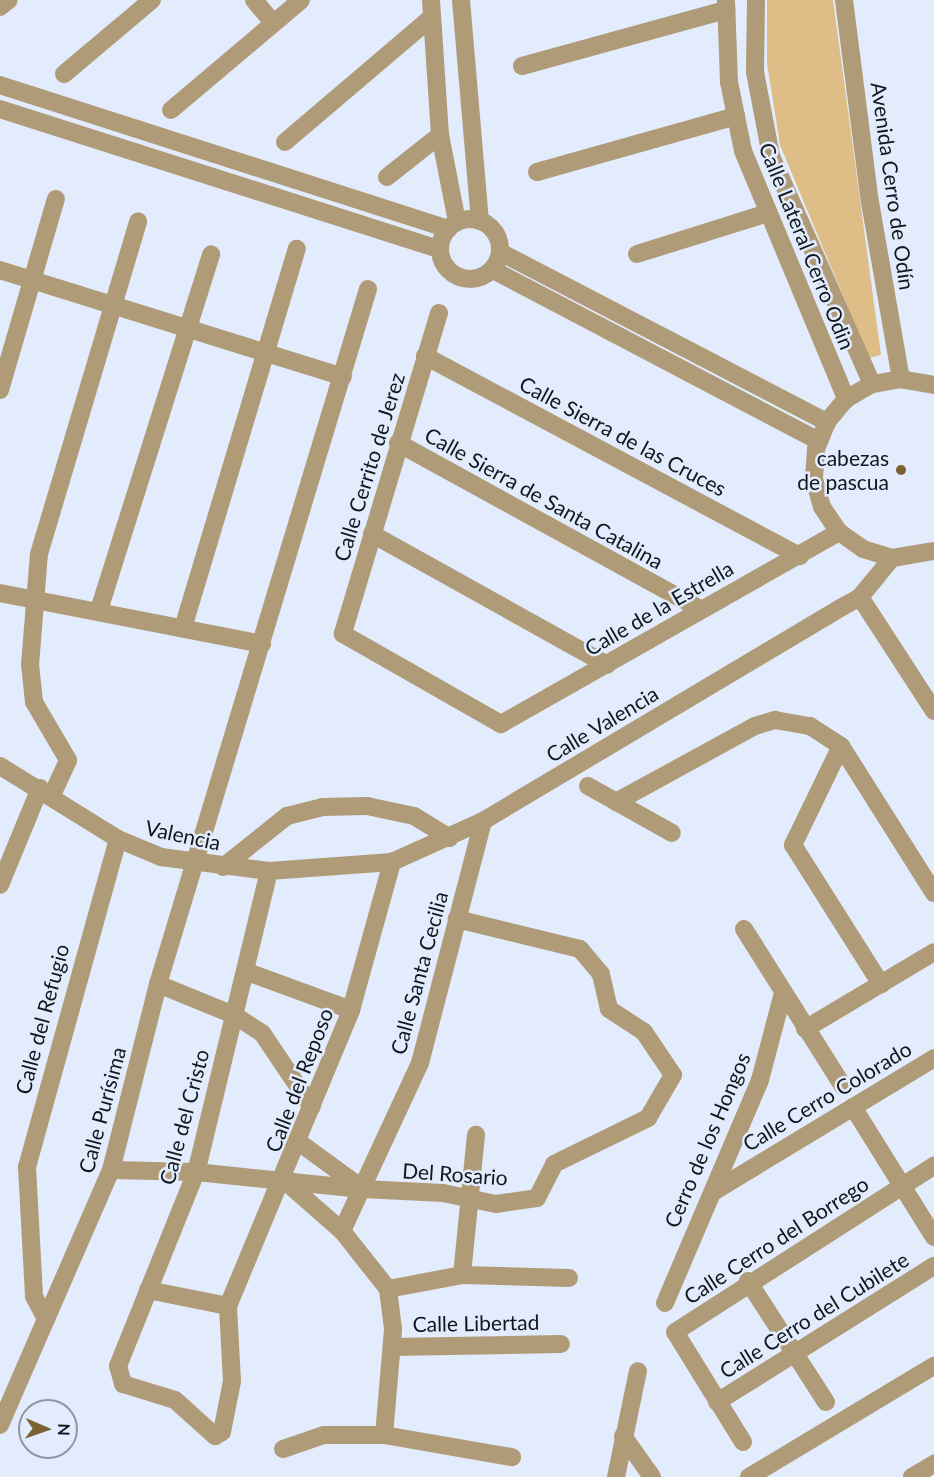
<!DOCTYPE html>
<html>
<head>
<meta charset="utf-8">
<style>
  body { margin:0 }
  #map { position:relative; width:934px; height:1477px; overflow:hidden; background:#e2ecfd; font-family:Lato,sans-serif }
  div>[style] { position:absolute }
  .green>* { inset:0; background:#debd86 }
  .minor>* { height:18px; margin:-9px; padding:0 9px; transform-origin:9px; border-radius:9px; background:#b09b78 }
  .minor>.ring { margin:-9px; padding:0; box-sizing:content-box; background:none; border:18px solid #b09b78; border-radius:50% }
  .dots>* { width:16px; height:16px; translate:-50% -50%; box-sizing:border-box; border:3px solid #e2ecfd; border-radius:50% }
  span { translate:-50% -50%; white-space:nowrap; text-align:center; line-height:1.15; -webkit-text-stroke:5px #e2ecfd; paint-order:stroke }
  .street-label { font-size:21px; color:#12161d }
  .poi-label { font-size:21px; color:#12161d }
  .right { translate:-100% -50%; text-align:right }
  .north { position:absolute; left:18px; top:1399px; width:60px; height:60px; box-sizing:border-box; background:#e2ecfd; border:2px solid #8f96a3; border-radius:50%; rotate:92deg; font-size:16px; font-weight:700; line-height:24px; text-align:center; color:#12161d }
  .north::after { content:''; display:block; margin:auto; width:21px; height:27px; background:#7c6133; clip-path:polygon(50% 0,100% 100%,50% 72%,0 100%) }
</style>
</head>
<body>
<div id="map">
  <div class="green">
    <div style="clip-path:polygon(767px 0,833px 0,881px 355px,869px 358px,780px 145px,767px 63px)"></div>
  </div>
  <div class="minor">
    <div style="left:254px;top:0;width:30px;rotate:50deg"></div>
    <div style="left:431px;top:0;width:135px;rotate:86.2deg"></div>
    <div style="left:440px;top:135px;width:89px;rotate:78.9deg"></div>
    <div style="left:461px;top:0;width:222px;rotate:85.1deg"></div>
    <div style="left:726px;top:0;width:82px;rotate:87.9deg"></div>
    <div style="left:729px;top:82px;width:70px;rotate:78.5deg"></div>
    <div style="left:743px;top:151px;width:269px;rotate:67.4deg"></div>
    <div style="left:756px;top:0;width:72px;rotate:90.8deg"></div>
    <div style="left:755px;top:72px;width:86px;rotate:79.2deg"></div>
    <div style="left:771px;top:156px;width:249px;rotate:66.1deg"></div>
    <div style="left:844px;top:0;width:204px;rotate:82.7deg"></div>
    <div style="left:870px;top:202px;width:180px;rotate:80.1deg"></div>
    <div style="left:0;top:7px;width:11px;rotate:-38deg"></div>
    <div style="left:522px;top:66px;width:212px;rotate:-15.4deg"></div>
    <div style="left:64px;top:74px;width:115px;rotate:-40.1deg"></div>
    <div style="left:0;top:85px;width:471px;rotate:17.8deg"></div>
    <div style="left:0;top:109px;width:462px;rotate:17.7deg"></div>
    <div style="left:171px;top:110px;width:170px;rotate:-40.2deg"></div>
    <div style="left:285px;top:142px;width:193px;rotate:-40.4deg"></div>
    <div style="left:537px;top:172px;width:207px;rotate:-15.7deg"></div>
    <div style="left:387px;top:177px;width:68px;rotate:-38.4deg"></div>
    <div class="ring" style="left:440px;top:219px;width:42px;height:42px"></div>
    <div style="left:500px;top:252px;width:369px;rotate:27.5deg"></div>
    <div style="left:637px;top:254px;width:134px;rotate:-17.4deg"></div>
    <div style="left:0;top:270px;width:359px;rotate:17.3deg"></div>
    <div style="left:493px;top:270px;width:368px;rotate:27.7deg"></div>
    <div style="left:439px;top:313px;width:335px;rotate:106.7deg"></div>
    <div style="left:343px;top:634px;width:182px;rotate:29.7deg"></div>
    <div style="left:501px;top:724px;width:389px;rotate:-29.6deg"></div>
    <div style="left:425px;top:356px;width:425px;rotate:28.1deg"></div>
    <div style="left:934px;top:385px;width:34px;rotate:-170deg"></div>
    <div style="left:901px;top:379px;width:29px;rotate:170deg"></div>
    <div style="left:872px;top:384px;width:30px;rotate:150deg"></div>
    <div style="left:846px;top:399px;width:30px;rotate:130deg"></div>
    <div style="left:827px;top:422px;width:29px;rotate:112deg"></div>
    <div style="left:816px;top:449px;width:30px;rotate:94deg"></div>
    <div style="left:814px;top:479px;width:29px;rotate:74deg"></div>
    <div style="left:822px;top:507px;width:30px;rotate:56deg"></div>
    <div style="left:839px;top:532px;width:29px;rotate:35deg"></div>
    <div style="left:863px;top:549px;width:30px;rotate:17deg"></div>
    <div style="left:892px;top:558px;width:43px;rotate:-9.5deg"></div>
    <div style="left:0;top:390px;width:199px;rotate:-73.7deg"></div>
    <div style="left:398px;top:443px;width:345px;rotate:28.8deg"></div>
    <div style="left:372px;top:534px;width:269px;rotate:29.1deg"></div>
    <div style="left:0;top:593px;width:267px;rotate:11deg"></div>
    <div style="left:860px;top:597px;width:136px;rotate:57deg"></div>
    <div style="left:99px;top:610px;width:373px;rotate:-72.5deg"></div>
    <div style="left:183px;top:628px;width:396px;rotate:-73.3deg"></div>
    <div style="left:841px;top:746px;width:110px;rotate:115.9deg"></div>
    <div style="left:793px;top:845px;width:165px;rotate:57.7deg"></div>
    <div style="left:0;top:766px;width:139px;rotate:31.7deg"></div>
    <div style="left:118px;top:839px;width:47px;rotate:22.7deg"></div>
    <div style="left:161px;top:857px;width:109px;rotate:7.4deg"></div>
    <div style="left:269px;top:871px;width:123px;rotate:-4.2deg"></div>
    <div style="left:392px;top:862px;width:100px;rotate:-24.3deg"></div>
    <div style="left:483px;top:821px;width:420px;rotate:-30.8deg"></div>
    <div style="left:844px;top:606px;width:18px;rotate:-29deg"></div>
    <div style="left:860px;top:597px;width:50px;rotate:-50.6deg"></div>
    <div style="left:588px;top:786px;width:96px;rotate:29.2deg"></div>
    <div style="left:52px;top:795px;width:38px;rotate:-65deg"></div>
    <div style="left:68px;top:760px;width:67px;rotate:-120.4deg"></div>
    <div style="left:34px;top:702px;width:37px;rotate:-96deg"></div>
    <div style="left:30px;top:665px;width:111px;rotate:-85.4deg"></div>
    <div style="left:39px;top:554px;width:347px;rotate:-73.4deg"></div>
    <div style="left:616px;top:802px;width:158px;rotate:-28.7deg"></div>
    <div style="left:755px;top:726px;width:21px;rotate:-17deg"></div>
    <div style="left:775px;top:720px;width:36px;rotate:10deg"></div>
    <div style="left:810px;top:726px;width:37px;rotate:33deg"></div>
    <div style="left:841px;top:746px;width:174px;rotate:57.7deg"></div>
    <div style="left:223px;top:867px;width:82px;rotate:-38.6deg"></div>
    <div style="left:287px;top:816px;width:36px;rotate:-14deg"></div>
    <div style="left:322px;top:807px;width:45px;rotate:-1.3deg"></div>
    <div style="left:367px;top:806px;width:48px;rotate:12deg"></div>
    <div style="left:414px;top:816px;width:42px;rotate:31.4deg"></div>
    <div style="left:269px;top:871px;width:310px;rotate:103.6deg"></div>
    <div style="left:196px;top:1172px;width:209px;rotate:111.9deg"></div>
    <div style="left:118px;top:1366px;width:19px;rotate:74deg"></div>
    <div style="left:123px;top:1384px;width:54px;rotate:17.1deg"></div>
    <div style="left:175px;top:1400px;width:54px;rotate:42deg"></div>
    <div style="left:215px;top:1436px;width:8px;rotate:-30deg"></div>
    <div style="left:222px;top:1432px;width:52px;rotate:-78.9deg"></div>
    <div style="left:232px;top:1381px;width:75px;rotate:-93.1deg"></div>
    <div style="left:228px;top:1306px;width:321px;rotate:-67.4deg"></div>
    <div style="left:351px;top:1010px;width:154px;rotate:-74.5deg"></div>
    <div style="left:0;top:885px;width:105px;rotate:-67.6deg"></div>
    <div style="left:744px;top:929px;width:186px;rotate:57.8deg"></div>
    <div style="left:245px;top:971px;width:113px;rotate:20.2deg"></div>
    <div style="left:158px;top:984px;width:82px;rotate:22.2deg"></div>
    <div style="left:234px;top:1015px;width:33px;rotate:33deg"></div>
    <div style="left:262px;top:1033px;width:89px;rotate:56deg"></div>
    <div style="left:805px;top:1029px;width:150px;rotate:-30.8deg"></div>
    <div style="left:853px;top:1107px;width:153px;rotate:58.1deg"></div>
    <div style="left:300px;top:1143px;width:78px;rotate:36.1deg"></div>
    <div style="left:363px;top:1189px;width:80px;rotate:2.9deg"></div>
    <div style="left:443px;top:1193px;width:54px;rotate:11.7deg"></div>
    <div style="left:496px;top:1204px;width:41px;rotate:-8.3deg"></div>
    <div style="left:537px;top:1198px;width:38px;rotate:-63deg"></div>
    <div style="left:554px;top:1164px;width:105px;rotate:-26.1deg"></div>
    <div style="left:648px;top:1118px;width:50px;rotate:-59.8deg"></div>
    <div style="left:673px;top:1075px;width:52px;rotate:-124deg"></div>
    <div style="left:644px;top:1032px;width:42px;rotate:-146.7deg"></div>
    <div style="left:609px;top:1009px;width:36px;rotate:-103deg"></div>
    <div style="left:601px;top:974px;width:33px;rotate:-130deg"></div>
    <div style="left:580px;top:949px;width:127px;rotate:-166.3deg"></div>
    <div style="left:111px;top:1170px;width:85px;rotate:1.3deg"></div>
    <div style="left:196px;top:1172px;width:166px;rotate:5.9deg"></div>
    <div style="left:713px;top:1192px;width:258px;rotate:-31.2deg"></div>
    <div style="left:342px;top:1231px;width:185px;rotate:-65.1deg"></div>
    <div style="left:420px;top:1063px;width:250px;rotate:-75.4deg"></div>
    <div style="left:462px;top:1275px;width:107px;rotate:1.6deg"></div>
    <div style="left:748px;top:1281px;width:144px;rotate:57.2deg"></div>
    <div style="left:388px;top:1289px;width:75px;rotate:-10.7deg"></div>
    <div style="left:462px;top:1275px;width:141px;rotate:-84.3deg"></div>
    <div style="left:148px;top:1290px;width:82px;rotate:11.3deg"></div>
    <div style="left:665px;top:1303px;width:242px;rotate:-66.9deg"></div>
    <div style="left:760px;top:1080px;width:90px;rotate:-75.2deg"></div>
    <div style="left:46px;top:1319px;width:26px;rotate:-118deg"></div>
    <div style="left:34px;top:1296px;width:129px;rotate:-93.1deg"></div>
    <div style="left:27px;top:1167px;width:340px;rotate:-74.5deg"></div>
    <div style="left:392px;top:1347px;width:169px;rotate:-1deg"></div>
    <div style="left:717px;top:1402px;width:256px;rotate:-32.1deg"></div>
    <div style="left:0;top:1425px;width:278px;rotate:-66.5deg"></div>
    <div style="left:111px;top:1170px;width:192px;rotate:-75.8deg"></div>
    <div style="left:158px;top:984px;width:726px;rotate:-73.19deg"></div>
    <div style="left:384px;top:1435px;width:130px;rotate:9.8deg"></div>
    <div style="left:623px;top:1436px;width:50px;rotate:54.7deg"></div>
    <div style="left:743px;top:1442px;width:129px;rotate:-121.7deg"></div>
    <div style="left:675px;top:1332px;width:308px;rotate:-32.7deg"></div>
    <div style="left:283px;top:1449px;width:43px;rotate:-18.9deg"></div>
    <div style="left:324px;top:1435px;width:60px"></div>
    <div style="left:384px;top:1435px;width:106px;rotate:-85.1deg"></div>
    <div style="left:393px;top:1329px;width:40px;rotate:-97.1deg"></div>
    <div style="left:388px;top:1289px;width:74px;rotate:-128.4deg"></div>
    <div style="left:342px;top:1231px;width:77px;rotate:-138.7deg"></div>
    <div style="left:616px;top:1477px;width:108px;rotate:-78.3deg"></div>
    <div style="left:749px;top:1477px;width:216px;rotate:-31deg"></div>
    <div style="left:912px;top:1477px;width:26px;rotate:-31deg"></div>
  </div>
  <div class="dots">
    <div style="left:901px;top:470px;background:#7c6133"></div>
  </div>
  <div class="street-label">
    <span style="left:893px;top:186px;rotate:82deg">Avenida Cerro de Odín</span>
    <span style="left:807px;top:246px;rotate:68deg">Calle Lateral Cerro Odin</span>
    <span style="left:623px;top:436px;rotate:28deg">Calle Sierra de las Cruces</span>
    <span style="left:369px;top:467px;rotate:-73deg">Calle Cerrito de Jerez</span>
    <span style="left:544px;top:498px;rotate:29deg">Calle Sierra de Santa Catalina</span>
    <span style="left:659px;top:608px;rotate:-30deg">Calle de la Estrella</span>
    <span style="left:602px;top:724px;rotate:-31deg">Calle Valencia</span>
    <span style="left:183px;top:835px;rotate:12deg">Valencia</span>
    <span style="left:419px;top:973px;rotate:-75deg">Calle Santa Cecilia</span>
    <span style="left:42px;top:1019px;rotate:-75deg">Calle del Refugio</span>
    <span style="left:299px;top:1080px;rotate:-69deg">Calle del Reposo</span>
    <span style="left:827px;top:1096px;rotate:-31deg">Calle Cerro Colorado</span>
    <span style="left:102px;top:1110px;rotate:-75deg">Calle Purísima</span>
    <span style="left:184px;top:1117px;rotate:-75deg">Calle del Cristo</span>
    <span style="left:707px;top:1140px;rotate:-67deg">Cerro de los Hongos</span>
    <span style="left:455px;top:1174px;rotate:4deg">Del Rosario</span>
    <span style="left:776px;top:1240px;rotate:-33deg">Calle Cerro del Borrego</span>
    <span style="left:814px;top:1315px;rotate:-32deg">Calle Cerro del Cubilete</span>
    <span style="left:476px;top:1323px;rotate:-1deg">Calle Libertad</span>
  </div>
  <div class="poi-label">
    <span class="right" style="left:889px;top:470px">cabezas<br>de pascua</span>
  </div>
  <div class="north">N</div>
</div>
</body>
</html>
